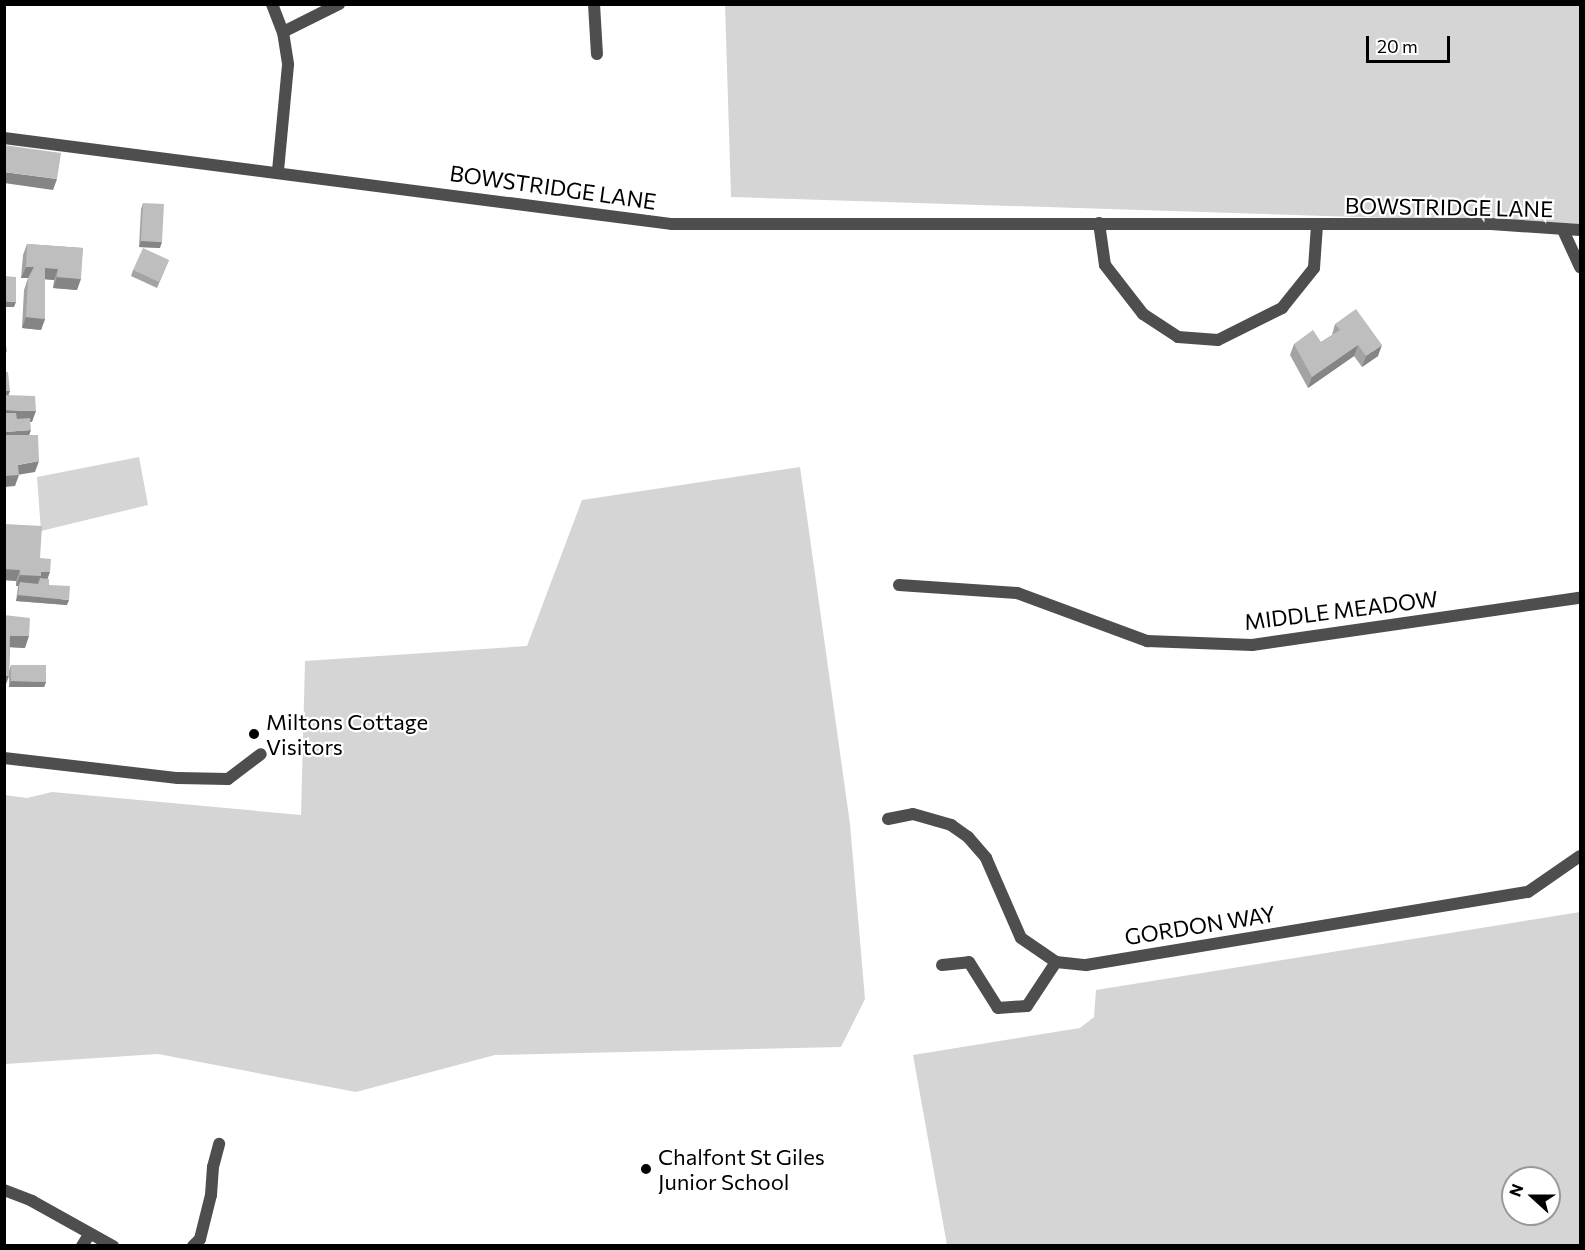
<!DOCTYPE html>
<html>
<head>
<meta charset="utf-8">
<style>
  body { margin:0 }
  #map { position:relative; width:1585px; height:1250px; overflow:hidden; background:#fff; font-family:Commissioner,sans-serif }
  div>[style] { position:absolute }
  .green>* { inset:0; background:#d5d5d5 }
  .lane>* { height:12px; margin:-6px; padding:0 6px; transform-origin:6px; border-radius:6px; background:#4e4e4e }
  .street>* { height:12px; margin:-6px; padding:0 6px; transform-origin:6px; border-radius:6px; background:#4e4e4e }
  .wall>* { inset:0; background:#a3a3a3 }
  .shaded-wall>* { inset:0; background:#858585 }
  .building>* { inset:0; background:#bebebe }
  .dots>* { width:16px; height:16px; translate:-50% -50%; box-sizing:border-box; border:3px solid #fff; border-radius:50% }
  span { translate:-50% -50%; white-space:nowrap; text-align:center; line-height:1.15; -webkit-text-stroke:4.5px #fff; paint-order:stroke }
  .street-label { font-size:22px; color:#000 }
  .poi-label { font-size:22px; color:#000 }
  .left { translate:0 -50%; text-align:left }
  .frame { position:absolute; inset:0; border:6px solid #000; pointer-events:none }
  .north { position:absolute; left:1501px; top:1166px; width:60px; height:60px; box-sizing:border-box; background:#fff; border:2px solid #999; border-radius:50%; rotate:291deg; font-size:16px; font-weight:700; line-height:24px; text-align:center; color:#000 }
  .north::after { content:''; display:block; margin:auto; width:21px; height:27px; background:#000; clip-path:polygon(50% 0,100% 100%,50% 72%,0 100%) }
  .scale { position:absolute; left:1366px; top:36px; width:84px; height:27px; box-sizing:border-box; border:3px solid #000; border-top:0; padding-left:8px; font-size:18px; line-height:21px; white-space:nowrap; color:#000; -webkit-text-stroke:4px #fff; paint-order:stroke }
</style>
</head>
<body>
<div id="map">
  <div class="green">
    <div style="clip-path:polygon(725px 5px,1580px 5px,1580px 224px,731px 197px)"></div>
    <div style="clip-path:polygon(139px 457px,148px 505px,41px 531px,37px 477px)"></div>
    <div style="clip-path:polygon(800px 467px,850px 824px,865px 999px,841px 1047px,495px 1055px,356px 1092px,158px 1054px,5px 1064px,5px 795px,27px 798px,52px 792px,301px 815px,305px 661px,527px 646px,582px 500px)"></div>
    <div style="clip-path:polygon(evenodd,1580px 912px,1580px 1245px,947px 1245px,913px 1055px,1080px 1028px,1094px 1017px,1096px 990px,1580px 912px,1513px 1178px,1549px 1178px,1549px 1214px,1513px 1214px,1513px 1178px)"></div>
  </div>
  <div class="lane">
    <div style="left:594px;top:4px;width:50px;rotate:86.6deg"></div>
    <div style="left:4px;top:758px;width:175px;rotate:6.6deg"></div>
    <div style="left:178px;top:778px;width:50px;rotate:1.1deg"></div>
    <div style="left:228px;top:779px;width:41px;rotate:-37.1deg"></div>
  </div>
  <div class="street">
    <div style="left:272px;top:4px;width:30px;rotate:69deg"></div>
    <div style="left:283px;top:32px;width:33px;rotate:81deg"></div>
    <div style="left:288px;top:65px;width:106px;rotate:95.4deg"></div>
    <div style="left:283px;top:32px;width:63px;rotate:-26.6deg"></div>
    <div style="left:4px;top:138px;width:674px;rotate:7.34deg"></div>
    <div style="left:672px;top:224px;width:819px"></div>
    <div style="left:1491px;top:224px;width:89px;rotate:3.9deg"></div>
    <div style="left:1099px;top:223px;width:42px;rotate:81.9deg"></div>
    <div style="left:1105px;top:265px;width:62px;rotate:52.2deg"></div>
    <div style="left:1143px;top:314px;width:42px;rotate:33.3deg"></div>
    <div style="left:1178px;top:337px;width:40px;rotate:4.3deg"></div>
    <div style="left:1218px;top:340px;width:72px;rotate:-26.6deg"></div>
    <div style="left:1282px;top:308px;width:51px;rotate:-51.3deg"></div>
    <div style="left:1314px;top:268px;width:43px;rotate:-86deg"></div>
    <div style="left:1563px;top:230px;width:41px;rotate:65.3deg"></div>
    <div style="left:899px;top:585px;width:118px;rotate:3.9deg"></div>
    <div style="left:1017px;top:593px;width:139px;rotate:20.3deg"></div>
    <div style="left:1147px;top:641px;width:105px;rotate:2.2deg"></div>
    <div style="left:1252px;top:645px;width:331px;rotate:-8.2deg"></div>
    <div style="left:888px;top:819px;width:25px;rotate:-11deg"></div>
    <div style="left:913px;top:814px;width:40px;rotate:16deg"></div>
    <div style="left:951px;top:825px;width:21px;rotate:35deg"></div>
    <div style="left:968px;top:837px;width:28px;rotate:49deg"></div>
    <div style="left:986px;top:858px;width:87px;rotate:66.4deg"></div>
    <div style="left:1021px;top:938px;width:42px;rotate:34.4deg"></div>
    <div style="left:1056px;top:962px;width:30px;rotate:6deg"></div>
    <div style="left:1086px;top:965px;width:448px;rotate:-9.4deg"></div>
    <div style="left:1528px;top:892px;width:63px;rotate:-34.7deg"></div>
    <div style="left:942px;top:965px;width:27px;rotate:-6deg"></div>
    <div style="left:969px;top:962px;width:54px;rotate:57.8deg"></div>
    <div style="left:998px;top:1008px;width:29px;rotate:-4deg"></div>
    <div style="left:1027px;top:1006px;width:53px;rotate:-56.6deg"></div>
    <div style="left:4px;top:1190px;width:30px;rotate:21deg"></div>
    <div style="left:32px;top:1201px;width:93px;rotate:29.1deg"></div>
    <div style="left:82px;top:1246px;width:13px;rotate:-58deg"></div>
    <div style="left:193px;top:1246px;width:10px;rotate:-45deg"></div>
    <div style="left:200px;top:1239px;width:45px;rotate:-76deg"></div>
    <div style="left:211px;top:1195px;width:28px;rotate:-86deg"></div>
    <div style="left:213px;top:1167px;width:24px;rotate:-75deg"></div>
  </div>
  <div class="wall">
    <div style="clip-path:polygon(143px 203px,160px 248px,139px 247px,141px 209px)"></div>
    <div style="clip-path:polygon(27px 244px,83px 248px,77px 290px,53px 288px,54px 280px,45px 279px,45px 319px,41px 330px,22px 328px,24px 290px,28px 278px,21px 278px,23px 255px)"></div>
    <div style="clip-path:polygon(169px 260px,157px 288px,131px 276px,133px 270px)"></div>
    <div style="clip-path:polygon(1335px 324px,1378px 356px,1362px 367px,1354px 356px,1308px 388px,1290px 355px,1294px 344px,1321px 342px,1332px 335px)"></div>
    <div style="clip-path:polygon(4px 524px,40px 558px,49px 585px,67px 605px,16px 601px,18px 586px,16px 586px,16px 581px,4px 580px)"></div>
    <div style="clip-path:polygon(4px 615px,25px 648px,10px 647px,9px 671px,11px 665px,46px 682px,44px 687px,9px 687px,9px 671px,4px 687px)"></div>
  </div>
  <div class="shaded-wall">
    <div style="clip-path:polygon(4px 172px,57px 179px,53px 190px,4px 183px)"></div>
    <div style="clip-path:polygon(141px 241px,162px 242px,160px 248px,139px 247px)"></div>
    <div style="clip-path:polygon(26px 267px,34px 267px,30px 278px,21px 278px)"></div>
    <div style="clip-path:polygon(45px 268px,58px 269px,54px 280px,41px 279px)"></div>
    <div style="clip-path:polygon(57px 277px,81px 279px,77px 290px,53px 288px)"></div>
    <div style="clip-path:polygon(4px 301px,16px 302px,14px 307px,4px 307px)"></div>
    <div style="clip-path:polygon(26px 317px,45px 319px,41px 330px,22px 328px)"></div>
    <div style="clip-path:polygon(1358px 345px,1354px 356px,1308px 388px,1312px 377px)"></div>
    <div style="clip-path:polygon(1382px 345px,1378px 356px,1362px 367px,1366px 356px)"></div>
    <div style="clip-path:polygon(4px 391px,10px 391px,6px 402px,4px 402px)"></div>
    <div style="clip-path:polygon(4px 410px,36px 411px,32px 422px,4px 421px)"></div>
    <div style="clip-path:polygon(31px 430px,27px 441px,4px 443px,4px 432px)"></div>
    <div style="clip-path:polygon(39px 461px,35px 472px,17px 475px,19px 475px,15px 486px,4px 487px,4px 476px,18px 465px)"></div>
    <div style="clip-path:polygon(4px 569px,20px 570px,16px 581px,4px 580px)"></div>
    <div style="clip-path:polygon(41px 572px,50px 572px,46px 583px,37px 587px,20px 582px,18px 586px,16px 586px,20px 575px)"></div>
    <div style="clip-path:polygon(18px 595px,69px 600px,67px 605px,16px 601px)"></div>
    <div style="clip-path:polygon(10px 636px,29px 636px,25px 648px,6px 647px)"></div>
    <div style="clip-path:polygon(4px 676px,9px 676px,5px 687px,4px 687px)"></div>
    <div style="clip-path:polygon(11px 681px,46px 682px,44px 687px,9px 687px)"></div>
  </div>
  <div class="building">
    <div style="clip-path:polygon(4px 145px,61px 153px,57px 179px,4px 172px)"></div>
    <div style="clip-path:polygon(143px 203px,164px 204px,162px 242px,141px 241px)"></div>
    <div style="clip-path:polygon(27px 244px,83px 248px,81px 279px,57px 277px,58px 269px,45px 268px,45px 319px,26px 317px,28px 278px,34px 267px,26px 267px)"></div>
    <div style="clip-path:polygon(143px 248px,169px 260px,159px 282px,133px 270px)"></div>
    <div style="clip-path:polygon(4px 276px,16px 277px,16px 302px,4px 301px)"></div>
    <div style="clip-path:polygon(1356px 309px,1382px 345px,1366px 356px,1358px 345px,1312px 377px,1294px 344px,1313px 330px,1321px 342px,1340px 330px,1335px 324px)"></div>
    <div style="clip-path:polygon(4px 329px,7px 352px,4px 352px)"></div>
    <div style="clip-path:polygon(4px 372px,8px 372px,10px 391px,4px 391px)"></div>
    <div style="clip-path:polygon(4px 395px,35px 396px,36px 411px,4px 410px)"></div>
    <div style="clip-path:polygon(4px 413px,16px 413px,17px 419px,30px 418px,31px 430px,4px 432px)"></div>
    <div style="clip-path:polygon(4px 435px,38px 435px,39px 461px,18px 465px,19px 475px,4px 476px)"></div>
    <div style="clip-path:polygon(4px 524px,42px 526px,40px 558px,51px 559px,50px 572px,41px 572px,41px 576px,20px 575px,20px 570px,4px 569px)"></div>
    <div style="clip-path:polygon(40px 578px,49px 579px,49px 585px,70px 586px,69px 600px,18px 595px,20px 582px,38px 584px)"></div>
    <div style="clip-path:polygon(4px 615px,30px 618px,29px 636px,10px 636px,9px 676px,4px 676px)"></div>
    <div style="clip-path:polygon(11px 665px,46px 665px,46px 682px,11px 681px)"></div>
  </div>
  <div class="dots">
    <div style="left:254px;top:734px;background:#000"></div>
    <div style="left:646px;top:1169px;background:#000"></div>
  </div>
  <div class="street-label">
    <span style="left:553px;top:187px;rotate:8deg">BOWSTRIDGE LANE</span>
    <span style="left:1449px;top:207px;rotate:1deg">BOWSTRIDGE LANE</span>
    <span style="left:1341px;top:610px;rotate:-7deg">MIDDLE MEADOW</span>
    <span style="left:1200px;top:925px;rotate:-9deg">GORDON WAY</span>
  </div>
  <div class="poi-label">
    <span class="left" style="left:266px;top:734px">Miltons Cottage<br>Visitors</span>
    <span class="left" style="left:658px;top:1169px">Chalfont St Giles<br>Junior School</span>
  </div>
  <div class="frame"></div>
  <div class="north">N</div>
  <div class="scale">20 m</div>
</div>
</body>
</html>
